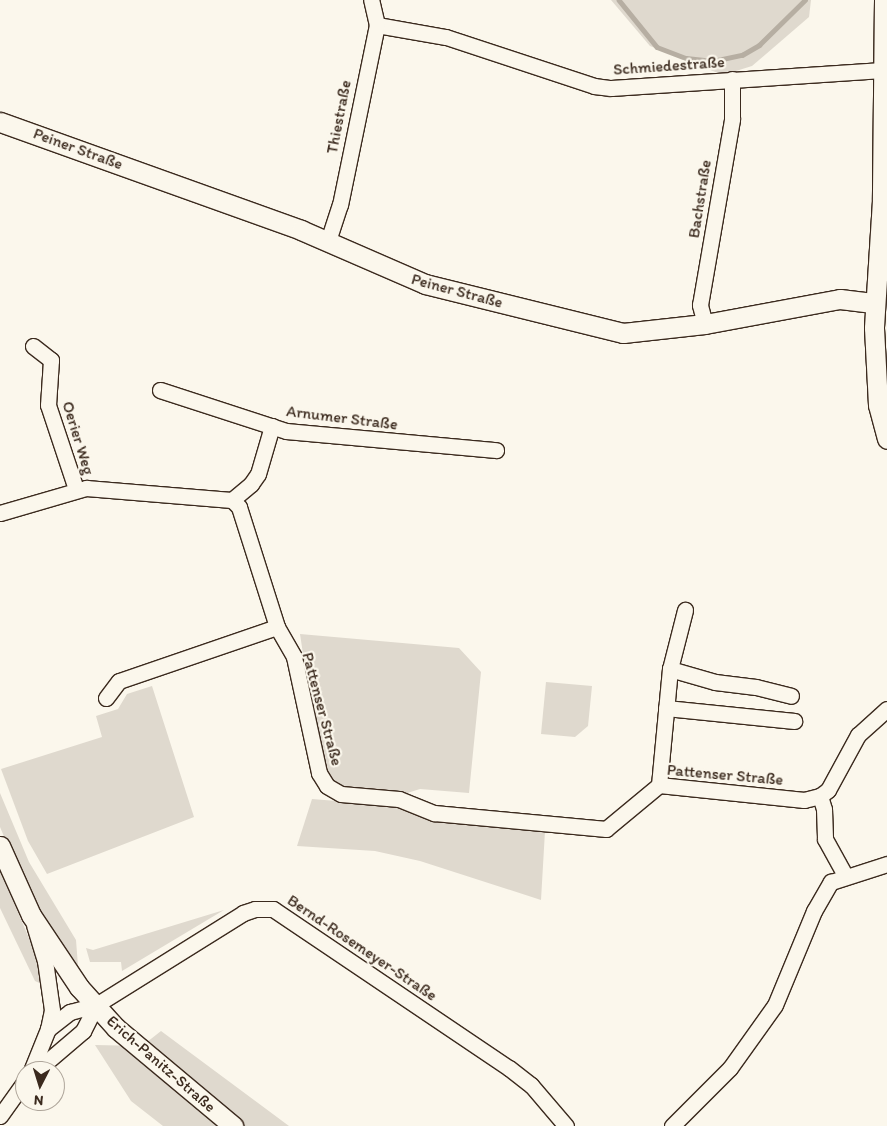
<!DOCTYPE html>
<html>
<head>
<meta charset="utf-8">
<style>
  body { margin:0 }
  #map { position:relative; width:887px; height:1126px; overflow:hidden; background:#fbf7ec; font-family:Itim,sans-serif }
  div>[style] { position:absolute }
  .green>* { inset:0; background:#dfd9ce }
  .stream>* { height:4.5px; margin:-2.25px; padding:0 2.25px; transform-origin:2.25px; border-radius:2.25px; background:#b6aea2 }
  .roads { filter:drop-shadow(1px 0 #3b2a1e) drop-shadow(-1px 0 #3b2a1e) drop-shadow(0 1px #3b2a1e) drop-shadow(0 -1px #3b2a1e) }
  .minor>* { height:15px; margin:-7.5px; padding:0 7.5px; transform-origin:7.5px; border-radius:7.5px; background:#fbf7ec }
  .tertiary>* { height:19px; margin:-9.5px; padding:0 9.5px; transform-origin:9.5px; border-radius:9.5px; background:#fbf7ec }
  .tram>* { height:1px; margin:-0.5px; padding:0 0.5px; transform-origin:0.5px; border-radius:0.5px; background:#3b2a1e }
  span { translate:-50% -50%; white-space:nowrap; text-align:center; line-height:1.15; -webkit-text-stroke:4.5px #fbf7ec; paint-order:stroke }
  .street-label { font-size:16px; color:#3b2a1e }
  .north { position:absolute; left:15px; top:1061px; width:50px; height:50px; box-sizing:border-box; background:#fbf7ec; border:1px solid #aea59a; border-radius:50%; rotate:185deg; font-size:14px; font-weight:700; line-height:20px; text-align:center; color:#3b2a1e }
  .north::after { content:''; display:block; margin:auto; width:18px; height:22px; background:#3b2a1e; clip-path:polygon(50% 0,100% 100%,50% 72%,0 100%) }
</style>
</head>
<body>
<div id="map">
  <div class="green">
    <div style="clip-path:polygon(611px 0,811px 0,809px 17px,752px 66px,723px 75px,650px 46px)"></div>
    <div style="clip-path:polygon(300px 634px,459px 648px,481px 672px,469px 793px,420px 789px,401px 795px,340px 791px,320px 767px)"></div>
    <div style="clip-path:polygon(546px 682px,592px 686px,588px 726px,575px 737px,541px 734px)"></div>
    <div style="clip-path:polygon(152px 686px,194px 817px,47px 874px,28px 841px,1px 769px,102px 737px,96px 716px,118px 709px,127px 694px)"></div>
    <div style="clip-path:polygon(0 793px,29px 862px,76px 940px,78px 966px,48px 924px,19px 872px,0 827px)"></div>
    <div style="clip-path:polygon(312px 799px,398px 806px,431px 822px,545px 831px,541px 900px,420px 861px,375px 851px,297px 846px)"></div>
    <div style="clip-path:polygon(0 870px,34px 950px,46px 986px,35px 981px,0 908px)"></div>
    <div style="clip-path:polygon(224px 910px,122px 971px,121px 962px,90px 962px,86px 948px,93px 950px)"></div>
    <div style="clip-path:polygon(161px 1031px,289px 1126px,163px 1126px,131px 1101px,95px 1045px,142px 1046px)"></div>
  </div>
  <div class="stream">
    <div style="left:619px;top:0;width:60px;rotate:51deg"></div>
    <div style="left:657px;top:47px;width:31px;rotate:21deg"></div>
    <div style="left:686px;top:58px;width:27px;rotate:6deg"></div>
    <div style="left:713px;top:61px;width:30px;rotate:-12deg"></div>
    <div style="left:742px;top:55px;width:20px;rotate:-30deg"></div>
    <div style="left:759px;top:45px;width:64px;rotate:-44.4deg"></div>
  </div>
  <div class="roads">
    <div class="minor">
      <div style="left:377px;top:25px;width:70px;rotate:9.9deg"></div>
      <div style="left:446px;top:37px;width:156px;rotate:18.3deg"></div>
      <div style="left:594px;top:86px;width:17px;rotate:7deg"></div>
      <div style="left:611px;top:88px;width:272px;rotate:-3.8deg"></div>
      <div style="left:328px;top:241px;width:38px;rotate:-72deg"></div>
      <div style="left:340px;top:205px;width:184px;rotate:-78.4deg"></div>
      <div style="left:377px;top:25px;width:26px;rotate:-103deg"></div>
      <div style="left:705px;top:324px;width:20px;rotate:-105deg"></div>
      <div style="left:700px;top:305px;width:189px;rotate:-80.2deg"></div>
      <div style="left:732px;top:119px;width:40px;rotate:-90deg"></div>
      <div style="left:33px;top:346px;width:23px;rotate:38deg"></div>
      <div style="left:51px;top:360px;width:45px;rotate:93.8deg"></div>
      <div style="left:48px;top:405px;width:89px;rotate:71.6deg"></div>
      <div style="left:160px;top:390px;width:133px;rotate:18deg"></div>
      <div style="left:286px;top:431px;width:211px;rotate:5.2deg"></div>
      <div style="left:232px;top:500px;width:25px;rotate:-40deg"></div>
      <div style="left:251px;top:484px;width:12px;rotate:-55deg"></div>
      <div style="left:258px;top:474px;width:50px;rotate:-73.7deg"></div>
      <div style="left:0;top:513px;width:90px;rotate:-16.2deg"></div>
      <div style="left:86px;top:488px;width:146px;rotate:4.7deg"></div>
      <div style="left:232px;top:500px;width:10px;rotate:45deg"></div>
      <div style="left:239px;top:507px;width:126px;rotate:72.4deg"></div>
      <div style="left:277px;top:627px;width:34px;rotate:60deg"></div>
      <div style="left:294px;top:657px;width:119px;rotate:77.8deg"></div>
      <div style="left:319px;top:773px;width:15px;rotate:58deg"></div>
      <div style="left:327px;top:786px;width:16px;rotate:30deg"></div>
      <div style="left:341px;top:794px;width:58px;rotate:4.9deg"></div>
      <div style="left:399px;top:799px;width:38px;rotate:22deg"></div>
      <div style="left:434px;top:813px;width:173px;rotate:5.3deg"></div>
      <div style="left:606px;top:829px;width:69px;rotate:-39.7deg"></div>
      <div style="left:659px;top:785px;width:146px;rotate:5.9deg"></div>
      <div style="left:804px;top:800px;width:16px;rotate:-14deg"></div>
      <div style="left:820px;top:796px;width:10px;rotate:-37deg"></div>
      <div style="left:828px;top:790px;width:63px;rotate:-61.4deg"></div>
      <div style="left:858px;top:735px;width:39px;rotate:-42deg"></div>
      <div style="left:670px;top:669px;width:47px;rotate:16.1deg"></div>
      <div style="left:715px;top:682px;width:41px;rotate:7deg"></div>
      <div style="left:756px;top:687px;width:36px;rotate:14deg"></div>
      <div style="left:106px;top:698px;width:21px;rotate:-53deg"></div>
      <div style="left:119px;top:681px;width:167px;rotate:-18.9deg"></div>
      <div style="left:666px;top:708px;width:129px;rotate:5.8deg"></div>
      <div style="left:659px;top:785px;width:117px;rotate:-84.6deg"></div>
      <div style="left:670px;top:669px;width:61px;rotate:-75.7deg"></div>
      <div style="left:820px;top:796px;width:14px;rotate:73deg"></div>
      <div style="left:824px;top:809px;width:30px;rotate:88deg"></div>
      <div style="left:825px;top:839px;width:43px;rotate:61.1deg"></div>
      <div style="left:48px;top:1029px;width:28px;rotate:-38deg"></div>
      <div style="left:70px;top:1012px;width:27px;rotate:-15deg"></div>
      <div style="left:96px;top:1005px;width:173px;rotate:-32deg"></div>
      <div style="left:243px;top:913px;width:13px;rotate:-18deg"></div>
      <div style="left:255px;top:909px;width:18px"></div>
      <div style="left:273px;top:909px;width:285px;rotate:34deg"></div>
      <div style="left:509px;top:1068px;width:28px;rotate:38deg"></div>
      <div style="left:531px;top:1085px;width:54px;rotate:49.5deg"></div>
      <div style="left:31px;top:1071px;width:45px;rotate:-68deg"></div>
      <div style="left:48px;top:1029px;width:19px;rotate:-78deg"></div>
      <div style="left:52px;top:1010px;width:49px;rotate:-98.1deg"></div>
      <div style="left:45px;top:961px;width:37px;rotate:-107deg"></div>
      <div style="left:36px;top:1071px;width:62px;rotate:-40.4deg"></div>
      <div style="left:83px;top:1031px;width:29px;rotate:-63deg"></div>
      <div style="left:0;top:1116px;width:43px;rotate:-54.5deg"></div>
      <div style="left:672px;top:1126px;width:82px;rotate:-45deg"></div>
      <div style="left:730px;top:1068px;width:77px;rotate:-54.5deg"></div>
      <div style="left:775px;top:1005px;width:102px;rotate:-67.5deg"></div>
      <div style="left:814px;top:911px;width:34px;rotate:-60deg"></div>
      <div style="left:831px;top:882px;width:59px;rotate:-17.8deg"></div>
    </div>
    <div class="tertiary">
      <div style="left:884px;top:0;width:200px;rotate:90.6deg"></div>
      <div style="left:882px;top:200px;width:128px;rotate:93.6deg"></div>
      <div style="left:874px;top:328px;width:77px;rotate:87deg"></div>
      <div style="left:878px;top:405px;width:35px;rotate:75deg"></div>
      <div style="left:0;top:122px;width:320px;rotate:19.7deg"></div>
      <div style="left:301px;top:230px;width:135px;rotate:23.5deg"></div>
      <div style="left:425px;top:284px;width:204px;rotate:13.9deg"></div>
      <div style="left:623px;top:333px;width:82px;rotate:-6.3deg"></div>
      <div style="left:705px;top:324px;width:137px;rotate:-10.5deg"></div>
      <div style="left:840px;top:299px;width:35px;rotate:7deg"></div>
      <div style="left:0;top:846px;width:76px;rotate:65.8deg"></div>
      <div style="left:31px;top:915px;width:87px;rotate:56.3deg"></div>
      <div style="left:79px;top:987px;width:55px;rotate:47.9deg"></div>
      <div style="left:116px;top:1028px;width:153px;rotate:39.9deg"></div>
    </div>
  </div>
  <div class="tram">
    <div style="left:887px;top:323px;width:17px;rotate:90deg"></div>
  </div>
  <div class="street-label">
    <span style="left:669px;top:66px;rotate:-4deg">Schmiedestraße</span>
    <span style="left:339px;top:117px;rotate:-79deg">Thiestraße</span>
    <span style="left:78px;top:149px;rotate:20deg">Peiner Straße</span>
    <span style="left:700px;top:199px;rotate:-81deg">Bachstraße</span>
    <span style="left:457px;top:291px;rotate:15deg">Peiner Straße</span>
    <span style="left:342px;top:418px;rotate:7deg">Arnumer Straße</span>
    <span style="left:78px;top:438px;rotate:73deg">Oerier Weg</span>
    <span style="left:322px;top:709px;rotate:75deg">Pattenser Straße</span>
    <span style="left:725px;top:775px;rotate:5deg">Pattenser Straße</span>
    <span style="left:362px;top:948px;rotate:34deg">Bernd-Rosemeyer-Straße</span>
    <span style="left:161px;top:1064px;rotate:41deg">Erich-Panitz-Straße</span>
  </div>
  <div class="north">N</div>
</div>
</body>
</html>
